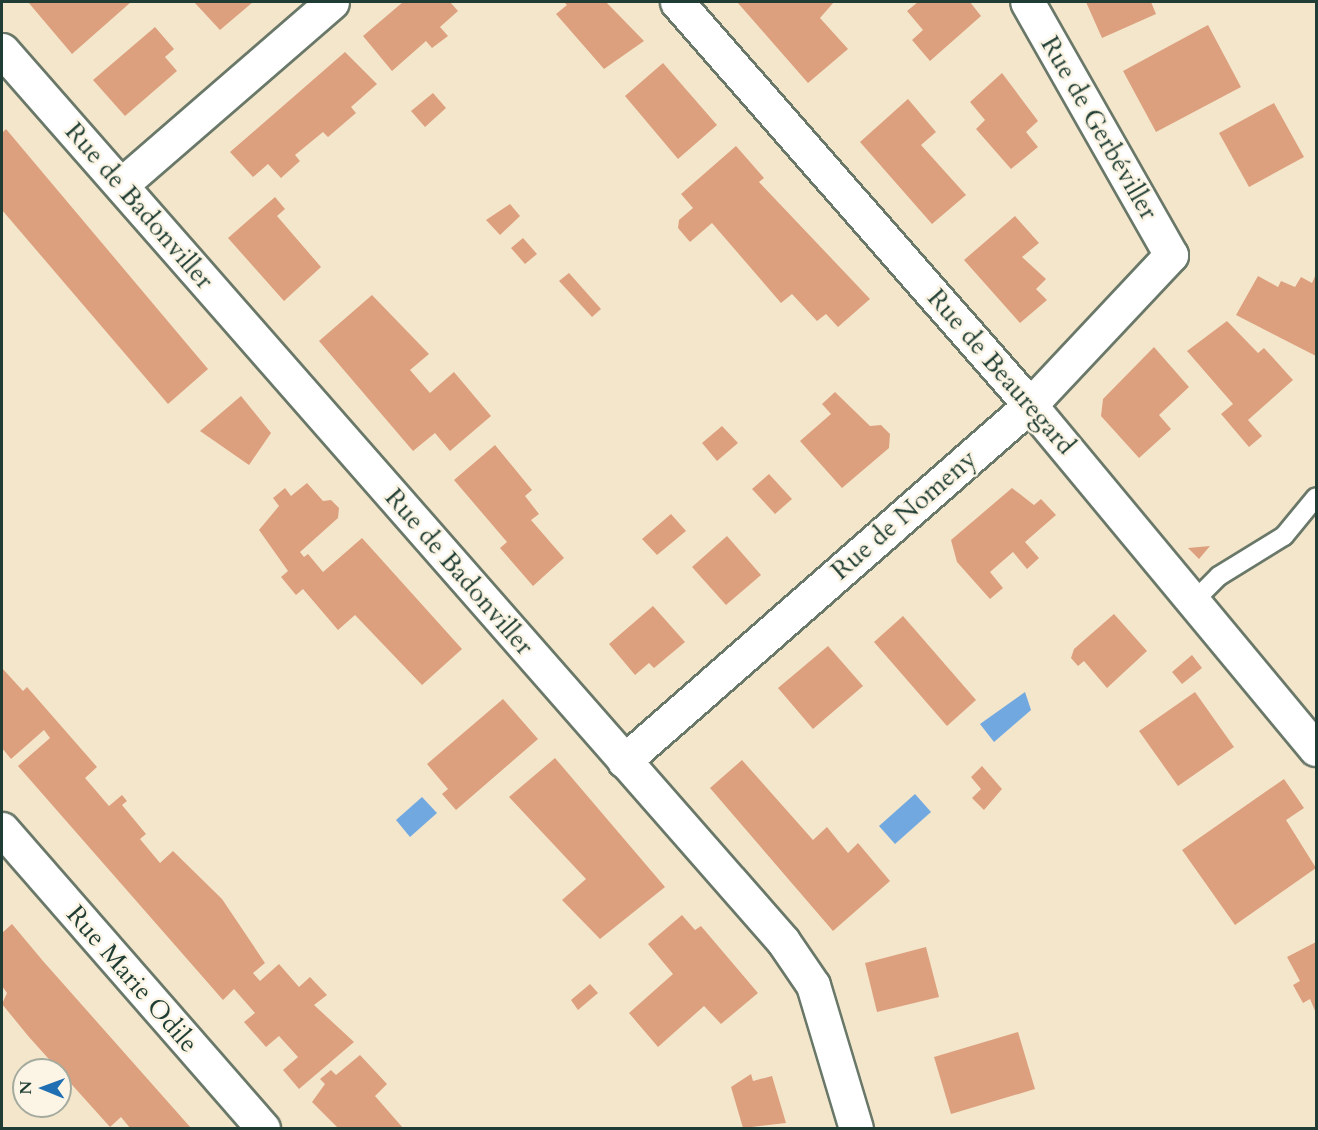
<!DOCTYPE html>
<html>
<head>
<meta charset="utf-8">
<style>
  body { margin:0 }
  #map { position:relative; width:1318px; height:1130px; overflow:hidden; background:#f4e6cb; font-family:Cardo,serif }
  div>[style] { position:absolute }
  .water>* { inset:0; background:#72a8e0 }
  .building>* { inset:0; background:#dca07f }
  .roads { filter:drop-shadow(2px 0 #6a7869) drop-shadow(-2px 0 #6a7869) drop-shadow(0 2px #6a7869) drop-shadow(0 -2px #6a7869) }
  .service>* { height:18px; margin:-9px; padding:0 9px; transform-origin:9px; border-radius:9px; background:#fff }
  .minor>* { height:33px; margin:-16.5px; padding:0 16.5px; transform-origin:16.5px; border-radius:16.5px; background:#fff }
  span { translate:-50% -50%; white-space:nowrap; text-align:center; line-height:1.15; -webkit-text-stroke:5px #fcf5e5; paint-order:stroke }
  .street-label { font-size:26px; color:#1f3d34 }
  .frame { position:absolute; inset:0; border:3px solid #1f3d34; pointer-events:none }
  .north { position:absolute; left:12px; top:1058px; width:60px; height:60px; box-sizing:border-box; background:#fcf5e5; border:2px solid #a4ab9e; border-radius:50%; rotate:271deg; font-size:16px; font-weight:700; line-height:24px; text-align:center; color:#1f3d34 }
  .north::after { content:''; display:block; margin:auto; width:21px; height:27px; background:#1f6fb2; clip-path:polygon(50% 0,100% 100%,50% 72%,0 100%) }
</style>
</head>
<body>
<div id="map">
  <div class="water">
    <div style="clip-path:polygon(1025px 692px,1031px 710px,994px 742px,980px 724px)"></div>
    <div style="clip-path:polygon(915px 794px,931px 812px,895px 844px,879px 826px)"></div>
    <div style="clip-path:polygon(422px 797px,437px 813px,410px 837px,396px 820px)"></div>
  </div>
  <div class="building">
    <div style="clip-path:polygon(28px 2px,131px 2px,72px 54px)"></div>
    <div style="clip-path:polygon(194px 2px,253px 2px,220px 30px)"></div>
    <div style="clip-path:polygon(403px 2px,450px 2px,458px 11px,440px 27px,448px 36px,432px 48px,426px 41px,392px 71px,363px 36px)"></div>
    <div style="clip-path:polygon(564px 2px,606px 2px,644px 41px,604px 69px,556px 14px,567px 5px)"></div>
    <div style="clip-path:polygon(737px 2px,834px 2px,820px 18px,848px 49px,808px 83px)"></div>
    <div style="clip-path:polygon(918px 2px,970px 2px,981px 16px,930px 61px,912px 40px,923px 30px,907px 11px)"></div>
    <div style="clip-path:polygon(1086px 2px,1151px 2px,1156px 14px,1102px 38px)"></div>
    <div style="clip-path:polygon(1208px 25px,1241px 87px,1156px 132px,1123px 71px)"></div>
    <div style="clip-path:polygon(155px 27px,174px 49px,165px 57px,177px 71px,125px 116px,93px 80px)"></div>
    <div style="clip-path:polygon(345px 52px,377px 84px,351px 107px,356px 113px,328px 137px,323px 132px,295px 155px,300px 161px,281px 178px,268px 164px,253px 177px,230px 152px)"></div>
    <div style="clip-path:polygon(663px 63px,717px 125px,678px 159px,625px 96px)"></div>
    <div style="clip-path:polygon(1002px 73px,1038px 121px,1026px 132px,1038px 147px,1011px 169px,976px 129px,985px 120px,970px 102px)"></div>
    <div style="clip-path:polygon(433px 93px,446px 108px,425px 127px,411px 111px)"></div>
    <div style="clip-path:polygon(908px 99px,936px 132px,921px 145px,966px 195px,932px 224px,860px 142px)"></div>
    <div style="clip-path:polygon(1274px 103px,1304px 157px,1249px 187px,1219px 133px)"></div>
    <div style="clip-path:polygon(6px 129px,208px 369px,168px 404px,2px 210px,2px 133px)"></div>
    <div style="clip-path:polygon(736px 146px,764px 178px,759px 182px,870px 299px,838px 327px,826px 314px,817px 321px,792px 294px,781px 303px,712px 223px,690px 242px,678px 228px,679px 220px,693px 208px,681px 194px)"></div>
    <div style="clip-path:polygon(275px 197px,285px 209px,277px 216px,321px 267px,284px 301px,228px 238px)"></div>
    <div style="clip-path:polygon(510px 204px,520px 216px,500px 235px,486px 220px)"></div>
    <div style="clip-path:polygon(1015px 216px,1039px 243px,1022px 257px,1046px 279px,1036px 289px,1047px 300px,1020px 323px,964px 260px)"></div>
    <div style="clip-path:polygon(523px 238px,537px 254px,525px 264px,511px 248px)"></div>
    <div style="clip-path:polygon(569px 273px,601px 309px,592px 317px,559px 281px)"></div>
    <div style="clip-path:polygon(1316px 274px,1316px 356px,1236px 315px,1258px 276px,1278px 287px,1281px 281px,1295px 287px,1301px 277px,1312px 283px)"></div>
    <div style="clip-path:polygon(372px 295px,429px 354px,410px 370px,430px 393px,454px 372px,491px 416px,450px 451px,435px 433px,413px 451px,319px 341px)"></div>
    <div style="clip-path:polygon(1227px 321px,1258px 353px,1264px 348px,1293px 380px,1248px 420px,1262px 436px,1249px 447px,1221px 414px,1233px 404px,1187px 351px)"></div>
    <div style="clip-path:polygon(1154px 347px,1189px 387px,1159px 415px,1171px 429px,1139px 458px,1101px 416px,1103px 399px)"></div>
    <div style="clip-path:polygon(835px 392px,870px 426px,881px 425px,890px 434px,889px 448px,842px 488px,800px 441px,831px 414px,822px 404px)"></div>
    <div style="clip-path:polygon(241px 396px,271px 433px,249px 465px,200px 431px)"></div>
    <div style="clip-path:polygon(722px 426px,738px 443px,717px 461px,702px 443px)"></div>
    <div style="clip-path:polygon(495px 445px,532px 490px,525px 496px,539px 514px,531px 520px,564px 558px,533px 586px,500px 548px,507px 542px,454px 480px)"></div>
    <div style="clip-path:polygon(769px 474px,792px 499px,775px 514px,752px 489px)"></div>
    <div style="clip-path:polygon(307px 483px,323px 501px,331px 500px,339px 508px,338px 518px,300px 552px,304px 557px,308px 554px,323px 572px,362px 538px,462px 649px,422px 685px,355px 615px,338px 630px,303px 589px,296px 595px,281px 577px,288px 571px,259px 530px,279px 506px,273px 498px,285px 488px,291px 496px)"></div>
    <div style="clip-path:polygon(1012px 488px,1034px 505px,1041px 499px,1056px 515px,1025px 542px,1039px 558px,1027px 569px,1013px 552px,990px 572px,1003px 588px,990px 599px,957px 562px,951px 540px)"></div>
    <div style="clip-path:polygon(671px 514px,686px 531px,657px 555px,642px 539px)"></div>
    <div style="clip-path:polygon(727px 536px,761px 575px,726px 605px,692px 567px)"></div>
    <div style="clip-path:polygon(1210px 546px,1199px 559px,1188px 548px)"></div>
    <div style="clip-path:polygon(653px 606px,685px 642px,654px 668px,649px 663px,635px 675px,609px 644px)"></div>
    <div style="clip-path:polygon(1114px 614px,1147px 651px,1107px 688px,1084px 661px,1078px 666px,1071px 658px,1074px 649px)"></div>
    <div style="clip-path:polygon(903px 616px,976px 700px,947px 726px,874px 642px)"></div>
    <div style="clip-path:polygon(828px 646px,863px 686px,813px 729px,778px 688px)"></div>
    <div style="clip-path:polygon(1192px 655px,1202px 668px,1182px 684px,1172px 672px)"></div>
    <div style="clip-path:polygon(2px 668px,23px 691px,27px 687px,97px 767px,85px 778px,109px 806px,122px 795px,127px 801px,122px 805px,146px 834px,140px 839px,160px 863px,173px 851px,222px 899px,265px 963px,253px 973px,260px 981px,279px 964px,299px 987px,310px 977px,327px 995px,314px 1005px,354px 1042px,299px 1089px,283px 1070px,298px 1057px,279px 1036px,266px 1047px,244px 1022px,255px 1013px,234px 989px,223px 1000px,18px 766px,50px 738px,44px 730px,11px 759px,2px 748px)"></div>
    <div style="clip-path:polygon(1195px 692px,1234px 747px,1178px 786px,1139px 731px)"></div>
    <div style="clip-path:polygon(503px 699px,538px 739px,456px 810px,442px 794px,448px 789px,427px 764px)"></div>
    <div style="clip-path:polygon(555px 758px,665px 887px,600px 939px,562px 900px,586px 879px,509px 797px)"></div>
    <div style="clip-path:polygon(742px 760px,813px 840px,827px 827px,848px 853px,858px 843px,890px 881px,833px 931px,710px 788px)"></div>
    <div style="clip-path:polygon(982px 766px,1002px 789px,984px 810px,972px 798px,981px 789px,971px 777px)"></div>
    <div style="clip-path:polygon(1284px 779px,1304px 808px,1286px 820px,1316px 868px,1235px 925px,1182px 850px)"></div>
    <div style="clip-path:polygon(682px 915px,695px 930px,701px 926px,758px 993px,721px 1024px,704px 1006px,658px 1047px,629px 1013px,673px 974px,648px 944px)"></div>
    <div style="clip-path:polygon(12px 924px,43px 961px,191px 1128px,130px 1128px,121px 1117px,110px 1127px,29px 1037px,2px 1004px,7px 993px,2px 986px,2px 933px)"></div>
    <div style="clip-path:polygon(1316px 942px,1316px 1013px,1310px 999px,1303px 1003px,1293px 985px,1300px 981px,1287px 957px)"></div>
    <div style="clip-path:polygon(926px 947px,939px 997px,877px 1012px,865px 963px)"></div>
    <div style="clip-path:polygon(590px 984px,598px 993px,578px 1010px,571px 1000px)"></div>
    <div style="clip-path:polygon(1018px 1032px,1035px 1089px,951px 1114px,934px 1057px)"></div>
    <div style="clip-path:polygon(360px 1055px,387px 1084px,375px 1096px,403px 1128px,338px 1128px,312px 1102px,325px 1084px,320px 1079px,331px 1070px,336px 1075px)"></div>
    <div style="clip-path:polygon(751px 1074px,753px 1081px,772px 1076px,786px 1123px,743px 1128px,731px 1087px)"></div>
  </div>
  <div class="roads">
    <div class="service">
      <div style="left:1195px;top:600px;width:34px;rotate:-45deg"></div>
      <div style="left:1219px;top:576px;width:76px;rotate:-31.6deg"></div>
      <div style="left:1284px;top:536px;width:50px;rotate:-50.6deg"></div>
    </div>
    <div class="minor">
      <div style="left:677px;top:2px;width:536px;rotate:48.78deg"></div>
      <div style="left:1030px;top:405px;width:447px;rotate:50.3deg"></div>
      <div style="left:2px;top:50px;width:1185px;rotate:48.76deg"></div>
      <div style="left:783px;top:941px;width:53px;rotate:55.7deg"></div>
      <div style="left:813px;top:985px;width:149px;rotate:73.3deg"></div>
      <div style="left:121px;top:185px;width:279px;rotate:-40.9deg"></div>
      <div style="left:624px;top:761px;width:540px;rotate:-41.25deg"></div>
      <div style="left:1030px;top:405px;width:206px;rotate:-46.8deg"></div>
      <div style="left:1171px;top:255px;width:291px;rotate:-119.6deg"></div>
      <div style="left:2px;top:829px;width:397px;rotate:48.9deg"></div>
    </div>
  </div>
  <div class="street-label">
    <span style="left:1099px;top:128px;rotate:60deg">Rue de Gerbéviller</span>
    <span style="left:139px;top:206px;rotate:49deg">Rue de Badonviller</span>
    <span style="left:1001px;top:372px;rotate:49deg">Rue de Beauregard</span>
    <span style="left:904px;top:515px;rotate:-41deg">Rue de Nomeny</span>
    <span style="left:459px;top:572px;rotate:49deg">Rue de Badonviller</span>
    <span style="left:132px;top:979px;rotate:49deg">Rue Marie Odile</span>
  </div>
  <div class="frame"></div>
  <div class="north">N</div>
</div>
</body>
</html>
